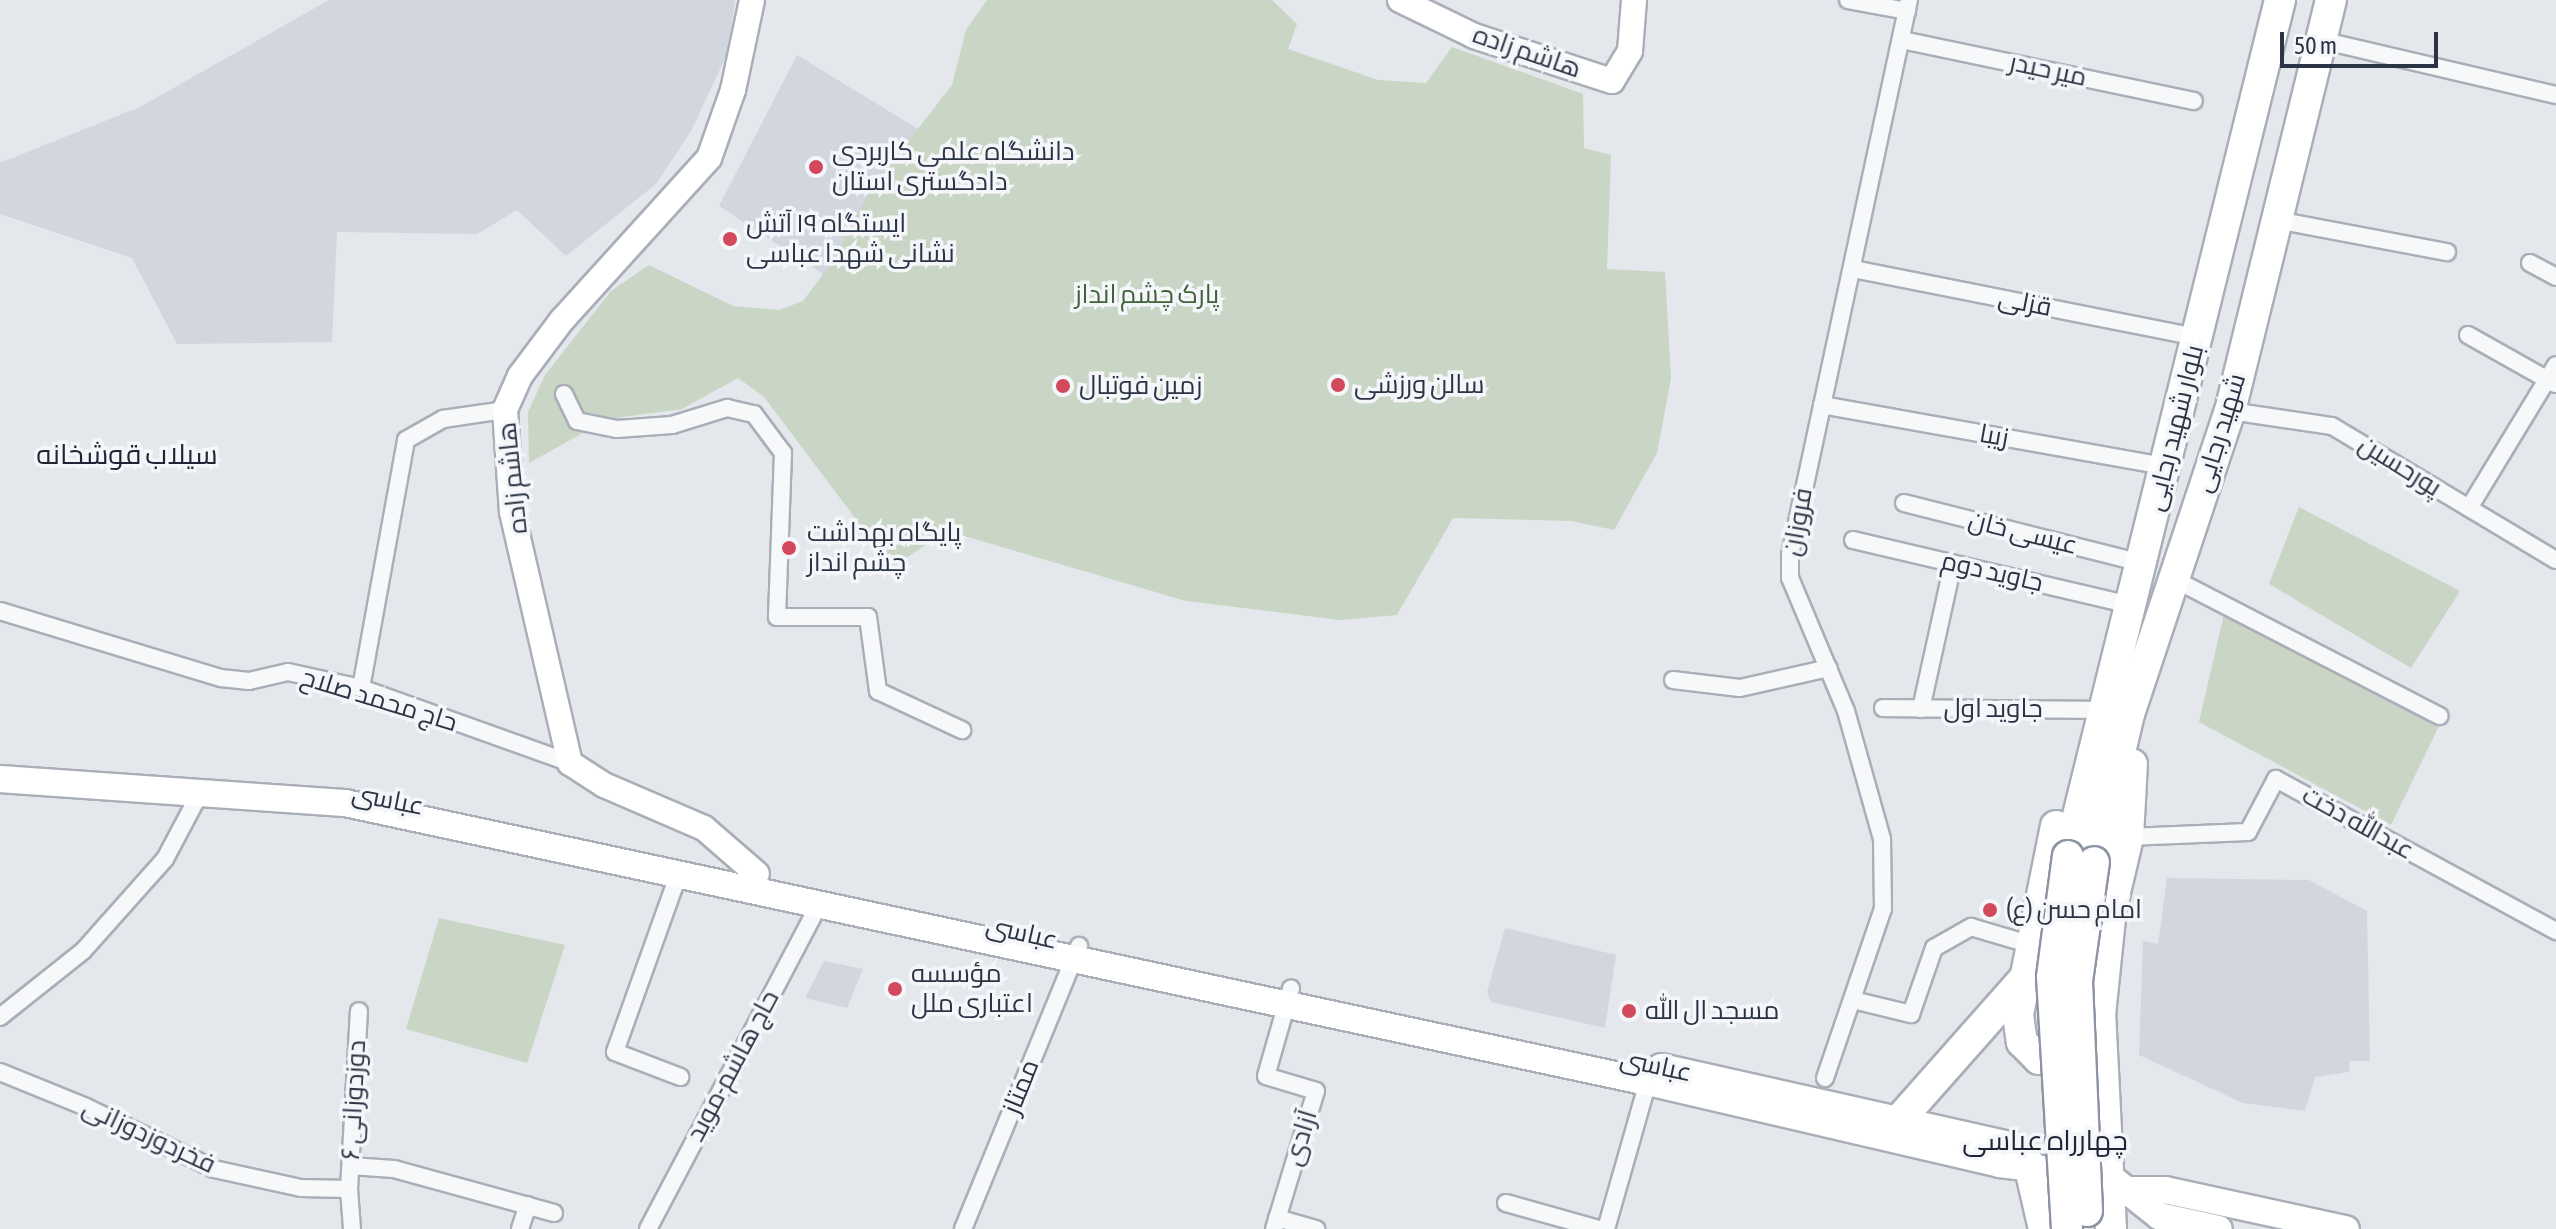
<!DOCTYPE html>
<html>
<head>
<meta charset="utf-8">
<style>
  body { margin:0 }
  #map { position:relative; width:2556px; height:1229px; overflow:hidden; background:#e4e7ec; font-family:"Asap Condensed",Cairo,sans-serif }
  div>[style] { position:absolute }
  .built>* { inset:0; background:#d2d6de }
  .green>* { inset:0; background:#c9d6c5 }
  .roads { filter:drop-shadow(2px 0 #a9aeb7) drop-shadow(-2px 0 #a9aeb7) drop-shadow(0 2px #a9aeb7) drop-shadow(0 -2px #a9aeb7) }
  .street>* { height:16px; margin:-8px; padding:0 8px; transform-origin:8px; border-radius:8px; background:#f7f8fa }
  .secondary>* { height:24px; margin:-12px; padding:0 12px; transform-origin:12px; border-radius:12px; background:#fff }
  .primary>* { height:26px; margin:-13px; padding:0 13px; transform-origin:13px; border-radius:13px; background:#fff }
  .highway>* { height:30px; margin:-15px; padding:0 15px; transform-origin:15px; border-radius:15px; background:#fff }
  .bridges { filter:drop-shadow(2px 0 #8b94a3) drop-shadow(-2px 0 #8b94a3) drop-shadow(0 2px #8b94a3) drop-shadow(0 -2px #8b94a3) }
  .highway-bridge>* { height:30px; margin:-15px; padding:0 15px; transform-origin:15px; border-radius:15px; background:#fff }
  .dots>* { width:22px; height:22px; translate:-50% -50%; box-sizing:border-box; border:4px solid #f4f6f9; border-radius:50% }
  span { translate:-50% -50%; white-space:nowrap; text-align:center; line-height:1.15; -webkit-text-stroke:7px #f4f6f9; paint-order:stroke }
  .street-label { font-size:26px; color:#2b3445 }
  .poi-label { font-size:26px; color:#2b3445 }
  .left { translate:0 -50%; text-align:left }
  .park-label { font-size:26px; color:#3f6138 }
  .neighbourhood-label { font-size:28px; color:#1d2536 }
  .scale { position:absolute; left:2280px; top:32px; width:158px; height:36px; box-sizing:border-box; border:4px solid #2b3445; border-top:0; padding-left:10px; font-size:24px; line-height:28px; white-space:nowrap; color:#2b3445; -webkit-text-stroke:6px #f4f6f9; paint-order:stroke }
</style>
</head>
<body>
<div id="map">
  <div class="built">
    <div style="clip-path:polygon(329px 0,735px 0,728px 52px,691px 131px,656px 184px,566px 256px,517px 210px,477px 234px,337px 232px,332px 342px,177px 344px,132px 258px,0 214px,0 163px,140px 107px)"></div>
    <div style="clip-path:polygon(797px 55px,918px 129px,823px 274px,719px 206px)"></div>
    <div style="clip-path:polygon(2167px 878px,2309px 880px,2367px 911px,2370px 1061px,2350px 1061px,2349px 1072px,2315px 1077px,2305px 1111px,2243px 1103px,2139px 1055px,2143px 941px,2158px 944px)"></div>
    <div style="clip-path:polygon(1505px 928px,1616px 955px,1605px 1028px,1491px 1002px,1487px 992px)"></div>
    <div style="clip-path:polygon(824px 961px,863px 969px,847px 1008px,805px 998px)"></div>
  </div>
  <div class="green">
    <div style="clip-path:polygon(987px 0,1272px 0,1297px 24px,1288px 49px,1378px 80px,1426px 83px,1452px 47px,1583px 94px,1584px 148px,1611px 155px,1607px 269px,1665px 272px,1671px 378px,1657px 453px,1614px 530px,1571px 521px,1453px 518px,1397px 615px,1340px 620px,1186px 601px,947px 531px,892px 567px,764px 397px,738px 378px,682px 409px,608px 419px,529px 463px,528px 412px,545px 375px,611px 291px,649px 265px,733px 306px,779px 310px,803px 301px,832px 262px,871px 189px,952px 85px,966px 30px)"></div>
    <div style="clip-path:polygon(2299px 507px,2460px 591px,2411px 668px,2269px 584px)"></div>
    <div style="clip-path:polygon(2224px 614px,2439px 726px,2391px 825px,2199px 722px)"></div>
    <div style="clip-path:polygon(439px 918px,565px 945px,527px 1063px,406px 1029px)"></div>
  </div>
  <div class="roads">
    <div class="street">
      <div style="left:1848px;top:0;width:60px;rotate:10.6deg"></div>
      <div style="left:1902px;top:40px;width:298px;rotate:11.8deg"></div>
      <div style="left:2321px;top:40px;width:241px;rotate:13.2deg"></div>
      <div style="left:2277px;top:220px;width:173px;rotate:10.7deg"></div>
      <div style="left:2530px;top:263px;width:30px;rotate:28deg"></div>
      <div style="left:1853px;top:269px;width:351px;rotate:11.2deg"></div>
      <div style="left:2468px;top:335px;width:100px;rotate:29.4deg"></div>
      <div style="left:564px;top:394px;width:30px;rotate:64deg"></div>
      <div style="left:577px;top:421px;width:41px;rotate:11.3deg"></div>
      <div style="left:617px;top:429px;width:55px;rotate:-4.2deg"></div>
      <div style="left:672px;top:425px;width:58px;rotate:-17.2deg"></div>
      <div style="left:727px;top:408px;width:28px;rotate:13deg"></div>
      <div style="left:754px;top:414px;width:49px;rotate:53.4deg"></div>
      <div style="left:783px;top:453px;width:164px;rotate:92.1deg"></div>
      <div style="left:777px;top:617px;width:91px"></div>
      <div style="left:868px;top:617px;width:75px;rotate:82.3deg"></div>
      <div style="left:878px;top:691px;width:93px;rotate:24.9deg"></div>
      <div style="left:1822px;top:405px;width:348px;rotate:10.1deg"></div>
      <div style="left:2230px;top:411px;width:103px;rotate:8.4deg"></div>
      <div style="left:2332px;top:426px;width:261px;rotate:30.9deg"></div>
      <div style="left:1904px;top:503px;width:244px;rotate:14.2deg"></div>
      <div style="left:2469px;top:508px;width:167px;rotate:-58.7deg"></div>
      <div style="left:1853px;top:540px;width:285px;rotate:13.2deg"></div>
      <div style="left:2172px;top:578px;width:301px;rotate:27.3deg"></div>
      <div style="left:0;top:611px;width:231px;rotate:16.9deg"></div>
      <div style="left:221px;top:678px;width:28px;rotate:6deg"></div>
      <div style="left:249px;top:681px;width:40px;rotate:-13deg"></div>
      <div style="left:288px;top:672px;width:75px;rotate:12.4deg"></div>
      <div style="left:361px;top:688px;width:222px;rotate:19.7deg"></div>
      <div style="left:1673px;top:680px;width:67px;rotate:6.8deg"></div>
      <div style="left:1740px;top:688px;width:91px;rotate:-12.7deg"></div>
      <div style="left:361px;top:688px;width:252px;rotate:-79.7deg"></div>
      <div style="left:406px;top:440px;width:43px;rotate:-29.6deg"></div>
      <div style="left:443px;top:419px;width:63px;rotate:-8.3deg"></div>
      <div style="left:1883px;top:708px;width:220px;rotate:0.5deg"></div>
      <div style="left:1921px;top:709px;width:149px;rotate:-77.6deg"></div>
      <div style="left:2128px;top:837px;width:120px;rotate:-2.4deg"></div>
      <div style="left:2248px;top:832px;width:60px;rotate:-62.2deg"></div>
      <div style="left:2276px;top:779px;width:319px;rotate:28.5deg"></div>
      <div style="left:679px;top:873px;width:190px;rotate:109.7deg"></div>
      <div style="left:615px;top:1052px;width:70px;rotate:21deg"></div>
      <div style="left:1853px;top:1000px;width:60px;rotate:13.6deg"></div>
      <div style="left:1911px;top:1014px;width:70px;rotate:-70.8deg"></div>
      <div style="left:1934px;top:948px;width:43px;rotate:-29.6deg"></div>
      <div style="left:1971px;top:927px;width:67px;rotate:16.5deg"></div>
      <div style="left:0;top:1017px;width:106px;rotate:-38.5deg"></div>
      <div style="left:83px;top:951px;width:123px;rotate:-48.3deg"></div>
      <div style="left:165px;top:859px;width:75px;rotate:-62.1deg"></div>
      <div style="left:0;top:1072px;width:93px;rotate:22.1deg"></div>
      <div style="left:86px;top:1107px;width:142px;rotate:25.8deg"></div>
      <div style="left:214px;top:1169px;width:89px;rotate:12.3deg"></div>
      <div style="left:301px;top:1188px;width:48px;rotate:1.2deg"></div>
      <div style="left:1825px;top:1078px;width:179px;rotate:-71.1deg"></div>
      <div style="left:1883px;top:909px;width:70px;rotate:-90.8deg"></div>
      <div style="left:1882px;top:839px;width:133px;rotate:-105.7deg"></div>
      <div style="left:1846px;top:711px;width:144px;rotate:-112.8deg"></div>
      <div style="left:1790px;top:578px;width:23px;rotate:-90deg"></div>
      <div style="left:1790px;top:555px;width:568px;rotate:-77.9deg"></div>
      <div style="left:351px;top:1166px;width:43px;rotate:4deg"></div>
      <div style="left:394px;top:1169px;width:166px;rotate:15.4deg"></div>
      <div style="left:1506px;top:1203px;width:97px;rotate:15.6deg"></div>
      <div style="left:1277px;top:1218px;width:41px;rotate:15.8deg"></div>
      <div style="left:352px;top:1229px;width:40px;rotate:-94.3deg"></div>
      <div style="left:349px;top:1189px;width:178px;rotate:-86.8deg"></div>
      <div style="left:520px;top:1229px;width:25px;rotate:-72deg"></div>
      <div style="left:648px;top:1229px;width:369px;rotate:-62.2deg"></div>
      <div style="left:963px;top:1229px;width:306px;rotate:-67.7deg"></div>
      <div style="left:1274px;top:1229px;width:144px;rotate:-73.1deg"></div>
      <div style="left:1316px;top:1091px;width:52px;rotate:-163.3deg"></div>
      <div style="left:1266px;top:1076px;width:91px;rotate:-74deg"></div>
      <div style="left:1606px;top:1229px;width:153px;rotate:-74.1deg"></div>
    </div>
    <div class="secondary">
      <div style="left:752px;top:0;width:92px;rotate:101.9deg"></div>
      <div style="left:733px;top:90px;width:72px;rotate:109.4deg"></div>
      <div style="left:709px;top:158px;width:219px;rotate:132.2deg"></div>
      <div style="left:562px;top:320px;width:70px;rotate:126.9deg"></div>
      <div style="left:520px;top:376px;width:37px;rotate:114deg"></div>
      <div style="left:505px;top:410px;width:102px;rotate:86.1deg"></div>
      <div style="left:512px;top:512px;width:258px;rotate:77deg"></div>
      <div style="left:570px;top:763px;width:40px;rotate:32.9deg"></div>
      <div style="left:604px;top:785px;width:109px;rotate:23.3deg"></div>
      <div style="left:704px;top:828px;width:70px;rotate:41deg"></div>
      <div style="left:1400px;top:0;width:82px;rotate:25.9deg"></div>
      <div style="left:1474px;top:36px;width:145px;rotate:18.1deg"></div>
      <div style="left:1612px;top:81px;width:35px;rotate:-59deg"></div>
      <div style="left:1630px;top:51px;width:51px;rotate:-85.5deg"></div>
    </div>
    <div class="primary">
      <div style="left:0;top:779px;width:346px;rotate:4deg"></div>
      <div style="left:345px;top:803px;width:1333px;rotate:12.09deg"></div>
      <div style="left:1648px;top:1082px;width:360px;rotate:13.1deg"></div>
      <div style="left:1999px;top:1164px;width:112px;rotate:6.7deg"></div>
      <div style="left:2110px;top:1177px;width:63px;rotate:38.5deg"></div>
      <div style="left:2159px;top:1216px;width:61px;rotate:12.2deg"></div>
      <div style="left:1661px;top:1067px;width:358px;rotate:12.6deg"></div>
      <div style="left:2010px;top:1145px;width:27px;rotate:45deg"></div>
      <div style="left:2132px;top:1190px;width:33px"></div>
      <div style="left:2165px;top:1190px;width:185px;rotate:12.2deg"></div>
    </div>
    <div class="highway">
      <div style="left:2056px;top:826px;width:193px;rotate:101.4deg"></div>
      <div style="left:2018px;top:1015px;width:27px;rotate:82deg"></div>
      <div style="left:2022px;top:1042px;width:24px;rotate:45deg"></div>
      <div style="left:2039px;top:1059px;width:43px;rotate:1.3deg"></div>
      <div style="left:2068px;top:856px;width:882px;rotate:-76.09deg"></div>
      <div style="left:2094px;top:862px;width:152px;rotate:-76.7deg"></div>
      <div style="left:2129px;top:714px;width:319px;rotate:-71.6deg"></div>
      <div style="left:2230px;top:411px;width:423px;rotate:-76.2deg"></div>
      <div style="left:1901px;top:1118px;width:187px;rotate:-48.5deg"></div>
      <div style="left:2029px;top:1164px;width:67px;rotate:77deg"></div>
      <div style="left:2111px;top:1229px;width:214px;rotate:-92.9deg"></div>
      <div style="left:2100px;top:1015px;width:107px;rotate:-84.1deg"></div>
      <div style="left:2111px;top:909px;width:74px;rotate:-76.7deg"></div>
      <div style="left:2128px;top:837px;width:73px;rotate:-86.9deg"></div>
    </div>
  </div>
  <div class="bridges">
    <div class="highway-bridge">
      <div style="left:2087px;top:1211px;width:230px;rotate:-92.5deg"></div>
      <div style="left:2077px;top:981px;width:120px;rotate:-81.9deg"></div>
      <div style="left:2067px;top:1229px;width:252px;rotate:-93.4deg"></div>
      <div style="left:2052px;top:977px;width:122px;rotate:-82.5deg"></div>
    </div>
  </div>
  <div class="dots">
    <div style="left:816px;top:167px;background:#d1495b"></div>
    <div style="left:730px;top:239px;background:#d1495b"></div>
    <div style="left:1338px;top:385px;background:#d1495b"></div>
    <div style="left:1063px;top:386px;background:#d1495b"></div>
    <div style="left:789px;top:548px;background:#d1495b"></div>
    <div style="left:1990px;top:910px;background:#d1495b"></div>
    <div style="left:895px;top:989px;background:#d1495b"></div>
    <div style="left:1629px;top:1011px;background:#d1495b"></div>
  </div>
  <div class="street-label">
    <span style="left:1527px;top:52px;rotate:19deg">هاشم زاده</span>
    <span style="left:2048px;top:70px;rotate:12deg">میر حیدر</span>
    <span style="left:2025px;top:303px;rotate:11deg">قزلی</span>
    <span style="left:2175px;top:428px;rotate:-76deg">بلوار شهید رجایی</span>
    <span style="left:2220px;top:433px;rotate:-73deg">شهید رجایی</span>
    <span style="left:1994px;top:436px;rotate:10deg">زیبا</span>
    <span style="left:2400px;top:466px;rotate:32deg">پورحسین</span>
    <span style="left:513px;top:478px;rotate:-96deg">هاشم زاده</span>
    <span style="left:1798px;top:522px;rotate:-80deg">فروزان</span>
    <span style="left:2023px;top:533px;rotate:14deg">عیسی خان</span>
    <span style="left:1992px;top:572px;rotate:13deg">جاوید دوم</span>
    <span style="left:379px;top:700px;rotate:17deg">حاج محمد صلاح</span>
    <span style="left:1993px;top:709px">جاوید اول</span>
    <span style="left:388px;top:800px;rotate:11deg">عباسى</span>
    <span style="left:2358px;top:823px;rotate:29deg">عبدالله دخت</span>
    <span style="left:1022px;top:933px;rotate:13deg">عباسى</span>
    <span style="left:733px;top:1066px;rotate:-62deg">حاج هاشم-موید</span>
    <span style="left:1656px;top:1066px;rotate:12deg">عباسى</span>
    <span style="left:1021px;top:1087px;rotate:-68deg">ممتاز</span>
    <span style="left:354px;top:1100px;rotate:-87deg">دوزدوزانی ۶</span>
    <span style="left:149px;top:1136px;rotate:25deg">فخردوزدوزانی</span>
    <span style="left:1301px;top:1138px;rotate:-73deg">آزادی</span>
  </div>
  <div class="poi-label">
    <span class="left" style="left:832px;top:167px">دانشگاه علمی کاربردی<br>دادگستری استان</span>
    <span class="left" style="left:746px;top:239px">ایستگاه ۱۹ آتش<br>نشانی شهدا عباسی</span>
    <span class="left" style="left:1354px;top:385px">سالن ورزشی</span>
    <span class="left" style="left:1079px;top:386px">زمین فوتبال</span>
    <span class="left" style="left:807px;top:548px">پایگاه بهداشت<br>چشم انداز</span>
    <span class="left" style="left:2006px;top:910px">امام حسن (ع)</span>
    <span class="left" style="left:911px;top:989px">مؤسسه<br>اعتباری ملل</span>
    <span class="left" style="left:1645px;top:1011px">مسجد ال الله</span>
  </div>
  <div class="park-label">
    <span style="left:1147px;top:295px">پارک چشم انداز</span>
  </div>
  <div class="neighbourhood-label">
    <span style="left:127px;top:454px">سیلاب قوشخانه</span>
    <span style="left:2045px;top:1140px">چهارراه عباسی</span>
  </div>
  <div class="scale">50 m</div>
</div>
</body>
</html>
